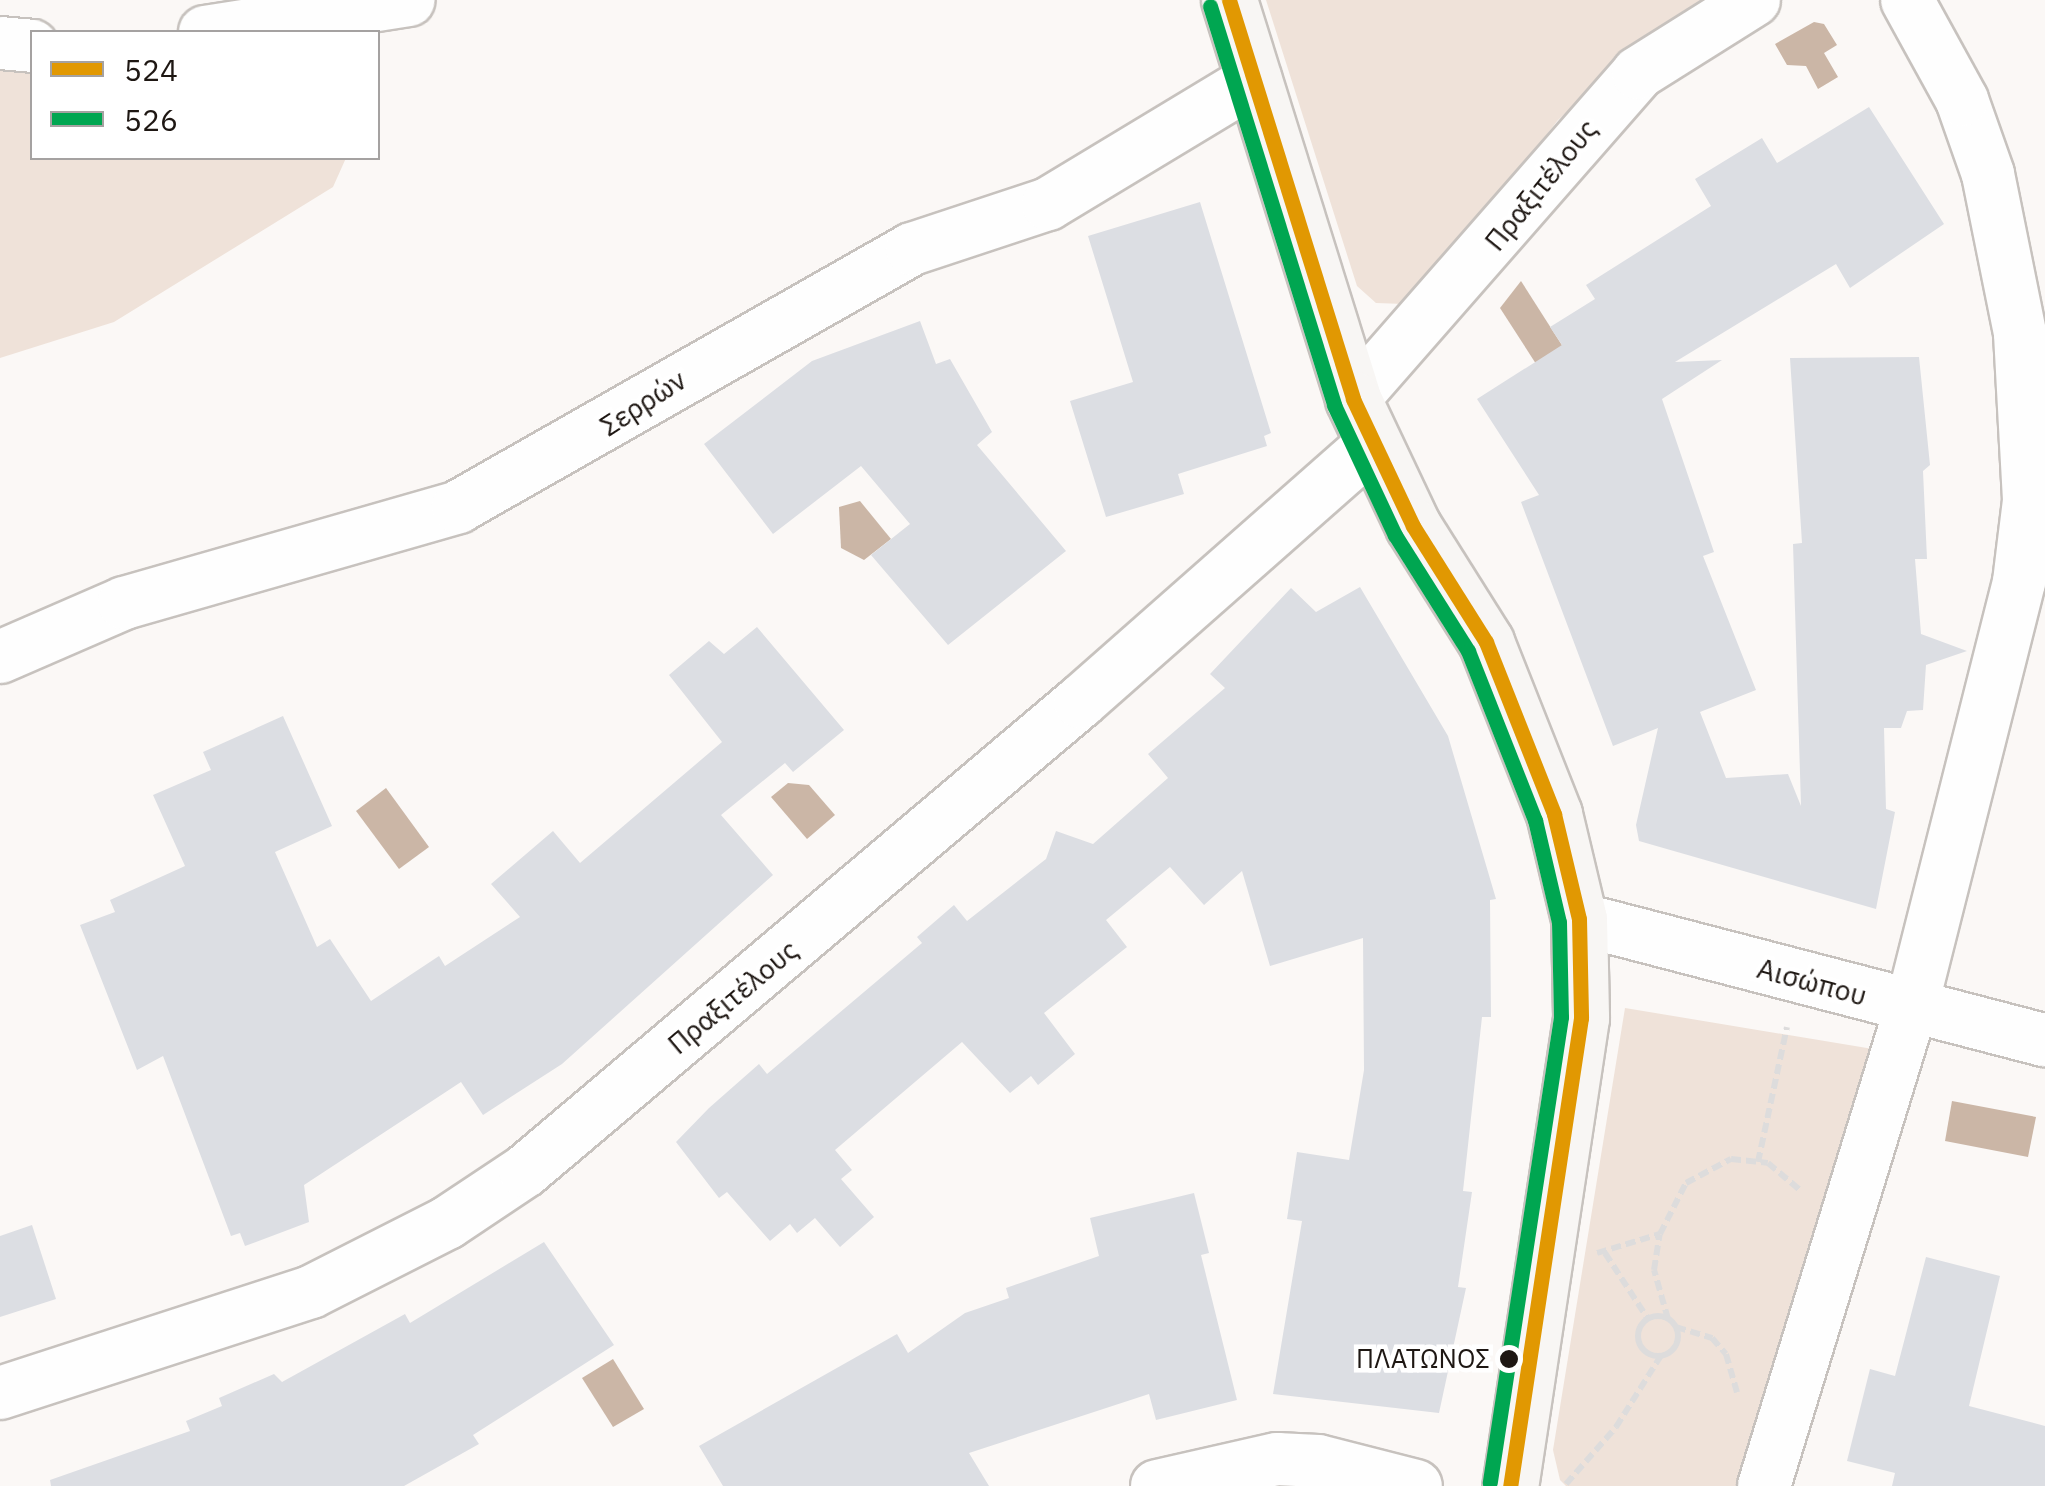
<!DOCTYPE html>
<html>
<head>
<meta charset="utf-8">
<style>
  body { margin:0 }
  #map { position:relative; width:2045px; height:1486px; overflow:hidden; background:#fbf8f6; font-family:"IBM Plex Sans",sans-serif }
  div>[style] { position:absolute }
  .green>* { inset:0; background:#efe2d9 }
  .water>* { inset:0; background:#cbb6a6 }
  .building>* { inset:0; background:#dcdee3 }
  .path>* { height:6px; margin-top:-3px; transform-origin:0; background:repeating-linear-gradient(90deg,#dddcdc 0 10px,transparent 0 15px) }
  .path>.ring { margin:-3px; padding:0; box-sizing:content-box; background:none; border:6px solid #dddcdc; border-radius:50% }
  .roads { filter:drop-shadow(2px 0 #c7c2be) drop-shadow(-2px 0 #c7c2be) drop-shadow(0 2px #c7c2be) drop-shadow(0 -2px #c7c2be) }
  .street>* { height:52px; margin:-26px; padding:0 26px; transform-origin:26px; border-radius:26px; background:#fefefe }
  .secondary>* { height:55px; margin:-27.5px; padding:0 27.5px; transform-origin:27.5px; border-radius:27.5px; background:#f8f6f4 }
  .bus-1>* { height:15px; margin:-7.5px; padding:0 7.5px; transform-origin:7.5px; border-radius:7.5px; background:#e19802 }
  .bus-2>* { height:15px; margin:-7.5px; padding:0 7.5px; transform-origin:7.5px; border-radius:7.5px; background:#00a651 }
  .dots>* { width:28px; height:28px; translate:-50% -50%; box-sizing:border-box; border:5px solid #fff; border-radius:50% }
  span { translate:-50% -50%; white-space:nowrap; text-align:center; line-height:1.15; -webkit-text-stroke:9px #fff; paint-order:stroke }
  .bus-label { font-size:26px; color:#1e1713 }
  .right { translate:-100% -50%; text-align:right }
  .street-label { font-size:28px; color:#1e1713 }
  .legend { position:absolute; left:30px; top:30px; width:350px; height:130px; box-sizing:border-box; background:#fff; border:2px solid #a5a2a1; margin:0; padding:12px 18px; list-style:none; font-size:30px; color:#1e1713 }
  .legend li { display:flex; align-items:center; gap:20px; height:50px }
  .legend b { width:50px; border:2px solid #a5a2a1 }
</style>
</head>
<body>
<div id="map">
  <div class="green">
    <div style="clip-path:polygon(1266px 0,1702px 0,1667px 22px,1558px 120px,1422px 295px,1404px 304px,1376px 303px,1357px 286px)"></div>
    <div style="clip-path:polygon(0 62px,32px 65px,32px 158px,346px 158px,333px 187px,114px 322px,0 358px)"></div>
    <div style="clip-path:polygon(1625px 1008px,1879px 1050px,1743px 1486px,1566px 1486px,1560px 1480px,1553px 1450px)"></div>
  </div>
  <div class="water">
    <div style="clip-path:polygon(1814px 22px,1824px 24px,1837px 45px,1824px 53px,1838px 77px,1818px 89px,1806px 66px,1787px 65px,1775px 44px)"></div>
    <div style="clip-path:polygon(1521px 281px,1565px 350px,1538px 367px,1500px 308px)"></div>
    <div style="clip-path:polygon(860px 501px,891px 539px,864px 560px,841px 548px,839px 507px)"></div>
    <div style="clip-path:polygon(788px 783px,809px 785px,835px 815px,807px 839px,771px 797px)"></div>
    <div style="clip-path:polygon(386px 788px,429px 847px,399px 869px,356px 811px)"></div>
    <div style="clip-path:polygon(1952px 1101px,2036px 1117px,2028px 1157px,1945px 1141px)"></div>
    <div style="clip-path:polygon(613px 1359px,644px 1409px,613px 1427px,582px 1378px)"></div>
  </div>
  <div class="building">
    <div style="clip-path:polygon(1869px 107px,1944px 224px,1850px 288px,1836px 264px,1675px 362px,1722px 360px,1662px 399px,1714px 552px,1703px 556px,1756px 690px,1700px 712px,1726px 778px,1788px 774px,1801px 806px,1793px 544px,1802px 543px,1790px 358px,1919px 357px,1930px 465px,1923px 471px,1927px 559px,1915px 559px,1921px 634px,1967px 651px,1926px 665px,1923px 710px,1907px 711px,1901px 728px,1884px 728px,1886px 809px,1895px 812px,1876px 909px,1639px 841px,1636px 825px,1658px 728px,1613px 746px,1521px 502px,1539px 495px,1477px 399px,1562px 345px,1550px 327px,1595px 299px,1586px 285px,1711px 206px,1695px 179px,1762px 138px,1777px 163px)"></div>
    <div style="clip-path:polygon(1200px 202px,1271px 433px,1264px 436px,1267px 446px,1178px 474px,1184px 494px,1106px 517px,1070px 401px,1133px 382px,1088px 236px)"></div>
    <div style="clip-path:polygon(920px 321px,936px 364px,950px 359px,992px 432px,977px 445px,1066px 551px,948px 645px,871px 555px,910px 524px,861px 466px,773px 534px,704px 444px,812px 361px)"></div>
    <div style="clip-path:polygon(1360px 587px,1448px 736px,1496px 899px,1490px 900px,1491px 1017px,1482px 1017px,1463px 1191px,1472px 1192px,1458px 1287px,1466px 1288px,1439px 1413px,1273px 1394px,1302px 1221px,1287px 1219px,1297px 1152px,1349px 1160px,1364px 1070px,1363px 938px,1270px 966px,1242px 871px,1204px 905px,1170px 867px,1106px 920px,1127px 947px,1044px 1013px,1075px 1054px,1038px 1085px,1031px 1076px,1010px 1093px,962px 1042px,835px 1150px,852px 1170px,841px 1179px,874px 1217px,840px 1247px,815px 1218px,797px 1233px,790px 1224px,770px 1241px,727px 1192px,719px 1198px,676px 1142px,709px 1108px,759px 1064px,767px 1074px,922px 943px,917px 937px,954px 905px,967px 921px,1046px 859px,1056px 831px,1093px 844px,1168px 778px,1148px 754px,1225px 688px,1210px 674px,1291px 588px,1316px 612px)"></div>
    <div style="clip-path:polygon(757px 627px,844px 730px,793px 772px,785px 763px,721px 815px,773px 875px,562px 1064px,483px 1115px,461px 1082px,304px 1185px,309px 1222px,245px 1246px,240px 1233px,231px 1236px,163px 1056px,137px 1070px,80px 925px,115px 912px,110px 900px,185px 866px,153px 795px,211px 770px,203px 752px,283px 716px,332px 826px,275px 852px,317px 947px,330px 939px,371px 1001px,439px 956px,445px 966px,520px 917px,491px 884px,553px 831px,580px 863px,722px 742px,669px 675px,709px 641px,724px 654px)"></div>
    <div style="clip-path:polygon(1194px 1193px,1209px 1253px,1201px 1255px,1237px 1400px,1156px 1420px,1149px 1394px,969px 1453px,989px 1486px,723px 1486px,699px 1446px,897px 1334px,908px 1353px,965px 1313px,1009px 1298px,1006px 1288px,1099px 1256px,1090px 1218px)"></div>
    <div style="clip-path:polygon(32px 1225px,56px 1299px,0 1317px,0 1236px)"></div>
    <div style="clip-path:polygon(544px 1242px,614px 1345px,473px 1435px,479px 1444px,404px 1486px,51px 1486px,50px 1480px,190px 1431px,186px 1421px,222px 1406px,219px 1398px,274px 1374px,282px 1382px,405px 1314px,410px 1323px)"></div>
    <div style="clip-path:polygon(1926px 1257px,2000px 1276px,1969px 1406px,2045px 1426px,2045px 1486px,1892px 1486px,1895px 1473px,1847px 1461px,1870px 1369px,1895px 1376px)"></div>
  </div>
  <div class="path">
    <div style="left:1758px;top:1162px;width:138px;rotate:-77.9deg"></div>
    <div style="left:1597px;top:1253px;width:66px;rotate:-16.8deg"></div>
    <div style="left:1605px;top:1253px;width:79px;rotate:56.9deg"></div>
    <div class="ring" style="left:1638px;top:1316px;width:34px;height:34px"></div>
    <div style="left:1668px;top:1319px;width:51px;rotate:-105.9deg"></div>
    <div style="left:1654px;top:1270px;width:36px;rotate:-81deg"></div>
    <div style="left:1660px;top:1234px;width:57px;rotate:-63deg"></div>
    <div style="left:1686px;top:1183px;width:51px;rotate:-28.1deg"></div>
    <div style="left:1731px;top:1159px;width:37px;rotate:6deg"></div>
    <div style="left:1768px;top:1163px;width:42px;rotate:40.2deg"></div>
    <div style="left:1676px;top:1327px;width:38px;rotate:17deg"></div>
    <div style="left:1712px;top:1338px;width:21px;rotate:49deg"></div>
    <div style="left:1726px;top:1354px;width:40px;rotate:74deg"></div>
    <div style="left:1566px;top:1484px;width:76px;rotate:-48.7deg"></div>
    <div style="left:1616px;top:1427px;width:83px;rotate:-57.8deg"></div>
  </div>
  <div class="roads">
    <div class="street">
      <div style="left:205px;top:32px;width:206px;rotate:-8.9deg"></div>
      <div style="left:0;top:43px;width:32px;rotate:5deg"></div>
      <div style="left:1353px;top:399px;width:433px;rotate:-48.8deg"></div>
      <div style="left:1638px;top:73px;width:137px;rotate:-32.2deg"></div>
      <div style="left:0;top:657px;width:135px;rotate:-23.5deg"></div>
      <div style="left:124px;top:603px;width:348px;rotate:-16deg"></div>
      <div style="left:458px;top:507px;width:522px;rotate:-29.61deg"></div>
      <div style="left:912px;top:249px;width:143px;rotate:-18.3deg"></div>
      <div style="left:1048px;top:204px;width:242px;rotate:-31.1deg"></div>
      <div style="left:1579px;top:919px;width:481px;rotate:14.6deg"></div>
      <div style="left:0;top:1393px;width:327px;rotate:-18deg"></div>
      <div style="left:311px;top:1292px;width:153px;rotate:-26.9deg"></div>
      <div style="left:447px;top:1223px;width:94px;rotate:-33.7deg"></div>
      <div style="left:525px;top:1171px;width:727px;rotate:-40.2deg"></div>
      <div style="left:1080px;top:702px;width:389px;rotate:-41.4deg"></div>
      <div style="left:1157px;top:1486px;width:123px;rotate:-12.7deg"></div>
      <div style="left:1277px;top:1459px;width:41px;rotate:2.8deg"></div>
      <div style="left:1318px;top:1461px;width:101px;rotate:14.3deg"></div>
      <div style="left:1764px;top:1486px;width:499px;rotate:-72.9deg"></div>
      <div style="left:1911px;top:1009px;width:440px;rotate:-75.8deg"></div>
      <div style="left:2019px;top:582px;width:83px;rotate:-83deg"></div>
      <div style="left:2029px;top:500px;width:167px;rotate:-93.1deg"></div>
      <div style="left:2020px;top:333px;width:162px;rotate:-101.4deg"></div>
      <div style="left:1988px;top:174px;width:78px;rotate:-109.4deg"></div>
      <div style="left:1962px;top:100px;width:114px;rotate:-118.8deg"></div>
    </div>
    <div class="secondary">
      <div style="left:1229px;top:0;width:418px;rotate:72.7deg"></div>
      <div style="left:1353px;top:399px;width:140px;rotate:64.7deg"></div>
      <div style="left:1413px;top:526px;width:137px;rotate:57.8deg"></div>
      <div style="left:1486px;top:642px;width:185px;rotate:68.4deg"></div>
      <div style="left:1554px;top:814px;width:108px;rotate:76.6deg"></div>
      <div style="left:1579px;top:919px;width:99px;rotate:88.8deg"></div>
      <div style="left:1581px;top:1018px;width:473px;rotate:98.6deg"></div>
    </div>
  </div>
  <div class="bus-1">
    <div style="left:1229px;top:0;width:418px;rotate:72.7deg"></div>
    <div style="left:1353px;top:399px;width:140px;rotate:64.7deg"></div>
    <div style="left:1413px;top:526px;width:137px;rotate:57.8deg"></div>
    <div style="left:1486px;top:642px;width:185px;rotate:68.4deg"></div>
    <div style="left:1554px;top:814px;width:108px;rotate:76.6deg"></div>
    <div style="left:1579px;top:919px;width:99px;rotate:88.8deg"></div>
    <div style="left:1581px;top:1018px;width:473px;rotate:98.6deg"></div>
  </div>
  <div class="bus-2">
    <div style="left:1210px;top:6px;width:418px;rotate:72.7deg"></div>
    <div style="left:1334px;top:405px;width:144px;rotate:64.9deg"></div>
    <div style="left:1395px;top:535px;width:137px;rotate:57.8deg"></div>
    <div style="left:1468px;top:651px;width:182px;rotate:68.4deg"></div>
    <div style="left:1535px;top:820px;width:105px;rotate:76.8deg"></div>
    <div style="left:1559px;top:922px;width:95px;rotate:88.8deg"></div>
    <div style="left:1561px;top:1017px;width:471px;rotate:98.7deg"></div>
  </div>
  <div class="dots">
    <div style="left:1509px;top:1359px;background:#1e1713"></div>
  </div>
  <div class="bus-label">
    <span class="right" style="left:1490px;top:1359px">ΠΛΑΤΩΝΟΣ</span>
  </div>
  <div class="street-label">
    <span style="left:1541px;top:185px;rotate:-51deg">Πραξιτέλους</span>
    <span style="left:643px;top:403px;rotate:-33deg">Σερρών</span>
    <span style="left:1812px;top:982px;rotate:15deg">Αισώπου</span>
    <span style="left:733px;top:997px;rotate:-40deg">Πραξιτέλους</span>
  </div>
  <ul class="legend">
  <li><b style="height:12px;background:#e19802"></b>524</li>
  <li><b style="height:12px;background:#00a651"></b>526</li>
  </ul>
</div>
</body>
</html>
